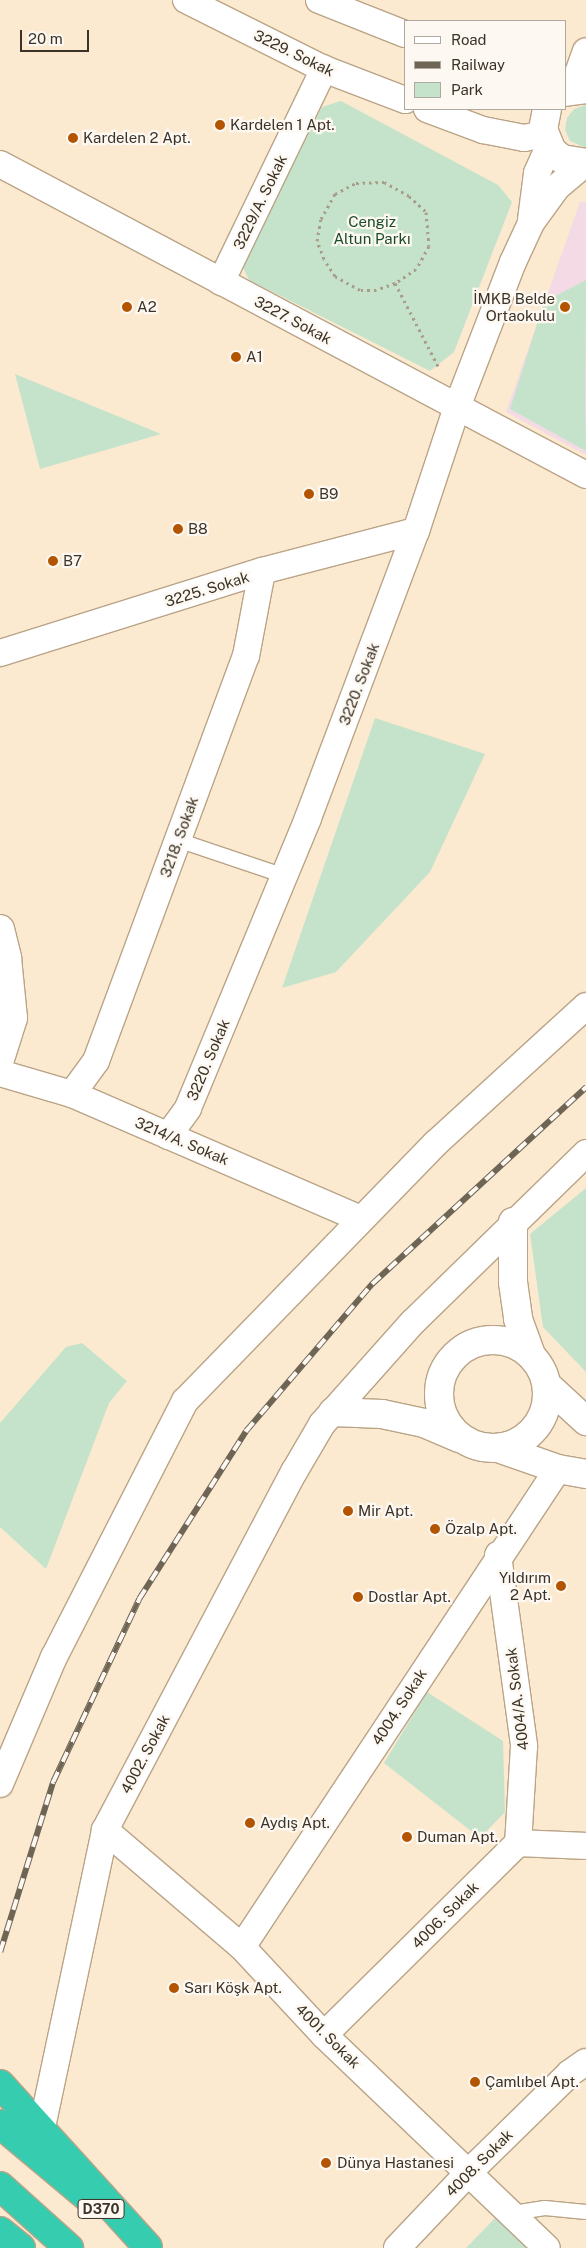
<!DOCTYPE html>
<html>
<head>
<meta charset="utf-8">
<style>
  body { margin:0 }
  #map { position:relative; width:586px; height:2248px; overflow:hidden; background:#fbe9d0; font-family:"Public Sans",sans-serif }
  div>[style] { position:absolute }
  .education>* { inset:0; background:#f3dae5 }
  .green>* { inset:0; background:#c5e3cb }
  .path>* { height:3px; margin-top:-1.5px; transform-origin:0; background:repeating-linear-gradient(90deg,#a99c88 0 2.5px,transparent 0 6.5px) }
  .roads { filter:drop-shadow(1px 0 #baa487) drop-shadow(-1px 0 #baa487) drop-shadow(0 1px #baa487) drop-shadow(0 -1px #baa487) }
  .lane>* { height:14px; margin:-7px; padding:0 7px; transform-origin:7px; border-radius:7px; background:#fff }
  .street>* { height:26px; margin:-13px; padding:0 13px; transform-origin:13px; border-radius:13px; background:#fff }
  .secondary>* { height:28px; margin:-14px; padding:0 14px; transform-origin:14px; border-radius:14px; background:#fff }
  .secondary>.ring { margin:-14px; padding:0; box-sizing:content-box; background:none; border:28px solid #fff; border-radius:50% }
  .highway>* { height:28px; margin:-14px; padding:0 14px; transform-origin:14px; border-radius:14px; background:#36ccb0 }
  .rail>* { height:5.5px; margin-top:-2.75px; transform-origin:0; background:repeating-linear-gradient(90deg,#fdf8f2 0 11px,#6f6555 0 22px); box-sizing:border-box; border-block:1px solid #6f6555 }
  .dots>* { width:14px; height:14px; translate:-50% -50%; box-sizing:border-box; border:2px solid #fdf8f2; border-radius:50% }
  span { translate:-50% -50%; white-space:nowrap; text-align:center; line-height:1.15; -webkit-text-stroke:4.5px #fdf8f2; paint-order:stroke }
  .shield-label span { padding:1px 4px; background:#fdf8f2; border:1px solid; border-radius:4px; -webkit-text-stroke-width:0 }
  .shield-label { font-size:14px; color:#3b3327; font-weight:700 }
  .street-label { font-size:15px; color:#3b3327 }
  .poi-label { font-size:15px; color:#3b3327 }
  .left { translate:0 -50%; text-align:left }
  .right { translate:-100% -50%; text-align:right }
  .park-label { font-size:15px; color:#1b4d2a }
  .legend { position:absolute; left:404px; top:20px; width:162px; height:90px; box-sizing:border-box; background:#fdf8f2; border:1px solid #afa9a1; margin:0; padding:6px 9px; list-style:none; font-size:15px; color:#3b3327 }
  .legend li { display:flex; align-items:center; gap:10px; height:25px }
  .legend b { width:25px; border:1px solid #afa9a1 }
  .scale { position:absolute; left:20px; top:30px; width:69px; height:22px; box-sizing:border-box; border:2px solid #3b3327; border-top:0; padding-left:6px; font-size:15px; line-height:18px; white-space:nowrap; color:#3b3327; -webkit-text-stroke:4px #fdf8f2; paint-order:stroke }
</style>
</head>
<body>
<div id="map">
  <div class="education">
    <div style="clip-path:polygon(580px 202px,586px 202px,586px 455px,506px 412px)"></div>
  </div>
  <div class="green">
    <div style="clip-path:polygon(341px 101px,498px 185px,512px 202px,454px 352px,430px 371px,249px 280px,242px 265px,322px 107px)"></div>
    <div style="clip-path:polygon(586px 105px,586px 148px,570px 141px,565px 130px,567px 118px,574px 109px)"></div>
    <div style="clip-path:polygon(586px 280px,585px 406px,586px 451px,510px 409px,544px 302px)"></div>
    <div style="clip-path:polygon(15px 374px,161px 434px,40px 469px)"></div>
    <div style="clip-path:polygon(375px 718px,485px 754px,430px 872px,336px 972px,282px 988px)"></div>
    <div style="clip-path:polygon(586px 1188px,586px 1372px,543px 1327px,530px 1234px)"></div>
    <div style="clip-path:polygon(82px 1343px,127px 1381px,109px 1403px,46px 1569px,0 1527px,0 1423px,66px 1347px)"></div>
    <div style="clip-path:polygon(427px 1692px,503px 1741px,505px 1812px,480px 1838px,384px 1763px)"></div>
    <div style="clip-path:polygon(497px 2216px,527px 2248px,466px 2248px)"></div>
  </div>
  <div class="path">
    <div style="left:384px;top:182px;width:29px;rotate:29deg"></div>
    <div style="left:409px;top:196px;width:23px;rotate:43deg"></div>
    <div style="left:426px;top:212px;width:34px;rotate:85deg"></div>
    <div style="left:429px;top:246px;width:26px;rotate:119deg"></div>
    <div style="left:416px;top:269px;width:25px;rotate:146deg"></div>
    <div style="left:395px;top:283px;width:20px;rotate:160deg"></div>
    <div style="left:376px;top:290px;width:16px;rotate:180deg"></div>
    <div style="left:360px;top:290px;width:29px;rotate:-151deg"></div>
    <div style="left:335px;top:276px;width:20px;rotate:-123deg"></div>
    <div style="left:324px;top:259px;width:19px;rotate:-111deg"></div>
    <div style="left:317px;top:241px;width:22px;rotate:-80deg"></div>
    <div style="left:321px;top:219px;width:29px;rotate:-61deg"></div>
    <div style="left:335px;top:194px;width:24px;rotate:-28deg"></div>
    <div style="left:356px;top:183px;width:28px;rotate:-2deg"></div>
    <div style="left:395px;top:283px;width:96px;rotate:62.6deg"></div>
  </div>
  <div class="roads">
    <div class="lane">
      <div style="left:178px;top:840px;width:113px;rotate:18.6deg"></div>
      <div style="left:513px;top:2213px;width:32px;rotate:-9deg"></div>
      <div style="left:545px;top:2208px;width:41px;rotate:5.6deg"></div>
    </div>
    <div class="street">
      <div style="left:186px;top:0;width:154px;rotate:26.6deg"></div>
      <div style="left:324px;top:69px;width:87px;rotate:20.9deg"></div>
      <div style="left:319px;top:0;width:92px;rotate:21.6deg"></div>
      <div style="left:572px;top:90px;width:41px;rotate:-70.3deg"></div>
      <div style="left:427px;top:109px;width:60px;rotate:20.6deg"></div>
      <div style="left:483px;top:130px;width:42px;rotate:11deg"></div>
      <div style="left:524px;top:138px;width:20px;rotate:-11deg"></div>
      <div style="left:0;top:164px;width:663px;rotate:27.96deg"></div>
      <div style="left:531px;top:220px;width:47px;rotate:-82.7deg"></div>
      <div style="left:537px;top:173px;width:30px;rotate:-66deg"></div>
      <div style="left:221px;top:282px;width:237px;rotate:-64.2deg"></div>
      <div style="left:0;top:653px;width:275px;rotate:-17.4deg"></div>
      <div style="left:262px;top:571px;width:159px;rotate:-14.6deg"></div>
      <div style="left:0;top:1073px;width:75px;rotate:16.3deg"></div>
      <div style="left:72px;top:1094px;width:315px;rotate:23.4deg"></div>
      <div style="left:72px;top:1094px;width:41px;rotate:-54deg"></div>
      <div style="left:96px;top:1061px;width:432px;rotate:-69.7deg"></div>
      <div style="left:246px;top:656px;width:86px;rotate:-79.3deg"></div>
      <div style="left:168px;top:1136px;width:34px;rotate:-54deg"></div>
      <div style="left:188px;top:1108px;width:314px;rotate:-67.5deg"></div>
      <div style="left:308px;top:818px;width:307px;rotate:-69.4deg"></div>
      <div style="left:416px;top:531px;width:131px;rotate:-71.7deg"></div>
      <div style="left:457px;top:407px;width:155px;rotate:-68.9deg"></div>
      <div style="left:513px;top:262px;width:43px;rotate:-65.2deg"></div>
      <div style="left:531px;top:223px;width:44px;rotate:-54.2deg"></div>
      <div style="left:557px;top:187px;width:38px;rotate:-40deg"></div>
      <div style="left:498px;top:1555px;width:193px;rotate:82.2deg"></div>
      <div style="left:524px;top:1746px;width:97px;rotate:93.5deg"></div>
      <div style="left:0;top:1784px;width:138px;rotate:-67deg"></div>
      <div style="left:54px;top:1657px;width:288px;rotate:-62.9deg"></div>
      <div style="left:185px;top:1401px;width:360px;rotate:-45.8deg"></div>
      <div style="left:436px;top:1143px;width:203px;rotate:-42.4deg"></div>
      <div style="left:105px;top:1830px;width:180px;rotate:40.5deg"></div>
      <div style="left:242px;top:1947px;width:120px;rotate:47deg"></div>
      <div style="left:324px;top:2035px;width:308px;rotate:43.7deg"></div>
      <div style="left:242px;top:1947px;width:573px;rotate:-56.53deg"></div>
      <div style="left:324px;top:2035px;width:273px;rotate:-44.7deg"></div>
      <div style="left:518px;top:1843px;width:68px;rotate:2.5deg"></div>
      <div style="left:42px;top:2127px;width:304px;rotate:-78deg"></div>
      <div style="left:105px;top:1830px;width:405px;rotate:-62.2deg"></div>
      <div style="left:294px;top:1472px;width:56px;rotate:-59.7deg"></div>
      <div style="left:322px;top:1424px;width:137px;rotate:-48.3deg"></div>
      <div style="left:413px;top:1322px;width:242px;rotate:-44.3deg"></div>
      <div style="left:397px;top:2248px;width:105px;rotate:-46.5deg"></div>
      <div style="left:469px;top:2172px;width:141px;rotate:-44.4deg"></div>
      <div style="left:570px;top:2073px;width:19px;rotate:-35deg"></div>
    </div>
    <div class="secondary">
      <div style="left:565px;top:92px;width:21px;rotate:-8deg"></div>
      <div style="left:547px;top:109px;width:20px;rotate:101deg"></div>
      <div style="left:543px;top:129px;width:24px;rotate:68deg"></div>
      <div style="left:552px;top:151px;width:13px;rotate:39deg"></div>
      <div style="left:562px;top:159px;width:24px;rotate:9deg"></div>
      <div style="left:0;top:929px;width:30px;rotate:76deg"></div>
      <div style="left:7px;top:958px;width:60px;rotate:84.3deg"></div>
      <div style="left:13px;top:1018px;width:43px;rotate:107.6deg"></div>
      <div style="left:513px;top:1222px;width:60px;rotate:90deg"></div>
      <div style="left:513px;top:1282px;width:37px;rotate:82deg"></div>
      <div style="left:518px;top:1319px;width:38px;rotate:70deg"></div>
      <div class="ring" style="left:439px;top:1340px;width:80px;height:80px"></div>
      <div style="left:548px;top:1386px;width:52px;rotate:42.6deg"></div>
      <div style="left:333px;top:1412px;width:49px;rotate:2.3deg"></div>
      <div style="left:382px;top:1414px;width:43px;rotate:12.1deg"></div>
      <div style="left:424px;top:1423px;width:39px;rotate:23deg"></div>
      <div style="left:498px;top:1448px;width:64px;rotate:19.3deg"></div>
      <div style="left:558px;top:1469px;width:28px;rotate:10deg"></div>
    </div>
    <div class="highway">
      <div style="left:0;top:2084px;width:220px;rotate:47.8deg"></div>
      <div style="left:0;top:2124px;width:111px;rotate:39.9deg"></div>
      <div style="left:0;top:2186px;width:93px;rotate:41.9deg"></div>
      <div style="left:0;top:2231px;width:27px;rotate:39deg"></div>
    </div>
  </div>
  <div class="rail">
    <div style="left:0;top:1952px;width:178px;rotate:-72.7deg"></div>
    <div style="left:53px;top:1782px;width:202px;rotate:-64.8deg"></div>
    <div style="left:139px;top:1599px;width:199px;rotate:-57.5deg"></div>
    <div style="left:246px;top:1431px;width:194px;rotate:-49.4deg"></div>
    <div style="left:372px;top:1284px;width:291px;rotate:-42.6deg"></div>
  </div>
  <div class="dots">
    <div style="left:220px;top:125px;background:#b35500"></div>
    <div style="left:73px;top:138px;background:#b35500"></div>
    <div style="left:127px;top:307px;background:#b35500"></div>
    <div style="left:565px;top:307px;background:#b35500"></div>
    <div style="left:236px;top:357px;background:#b35500"></div>
    <div style="left:309px;top:494px;background:#b35500"></div>
    <div style="left:178px;top:529px;background:#b35500"></div>
    <div style="left:53px;top:561px;background:#b35500"></div>
    <div style="left:348px;top:1511px;background:#b35500"></div>
    <div style="left:435px;top:1529px;background:#b35500"></div>
    <div style="left:561px;top:1586px;background:#b35500"></div>
    <div style="left:358px;top:1597px;background:#b35500"></div>
    <div style="left:250px;top:1823px;background:#b35500"></div>
    <div style="left:407px;top:1837px;background:#b35500"></div>
    <div style="left:174px;top:1988px;background:#b35500"></div>
    <div style="left:475px;top:2082px;background:#b35500"></div>
    <div style="left:326px;top:2163px;background:#b35500"></div>
  </div>
  <div class="shield-label">
    <span style="left:101px;top:2209px">D370</span>
  </div>
  <div class="street-label">
    <span style="left:294px;top:53px;rotate:26deg">3229. Sokak</span>
    <span style="left:260px;top:202px;rotate:-64deg">3229/A. Sokak</span>
    <span style="left:293px;top:320px;rotate:28deg">3227. Sokak</span>
    <span style="left:207px;top:589px;rotate:-17deg">3225. Sokak</span>
    <span style="left:359px;top:684px;rotate:-69deg">3220. Sokak</span>
    <span style="left:179px;top:837px;rotate:-70deg">3218. Sokak</span>
    <span style="left:208px;top:1060px;rotate:-67deg">3220. Sokak</span>
    <span style="left:182px;top:1141px;rotate:23deg">3214/A. Sokak</span>
    <span style="left:517px;top:1699px;rotate:-97deg">4004/A. Sokak</span>
    <span style="left:399px;top:1707px;rotate:-57deg">4004. Sokak</span>
    <span style="left:145px;top:1754px;rotate:-62deg">4002. Sokak</span>
    <span style="left:445px;top:1915px;rotate:-45deg">4006. Sokak</span>
    <span style="left:328px;top:2036px;rotate:45deg">4001. Sokak</span>
    <span style="left:479px;top:2163px;rotate:-45deg">4008. Sokak</span>
  </div>
  <div class="poi-label">
    <span class="left" style="left:230px;top:125px">Kardelen 1 Apt.</span>
    <span class="left" style="left:83px;top:138px">Kardelen 2 Apt.</span>
    <span class="right" style="left:555px;top:307px">İMKB Belde<br>Ortaokulu</span>
    <span class="left" style="left:137px;top:307px">A2</span>
    <span class="left" style="left:246px;top:357px">A1</span>
    <span class="left" style="left:319px;top:494px">B9</span>
    <span class="left" style="left:188px;top:529px">B8</span>
    <span class="left" style="left:63px;top:561px">B7</span>
    <span class="left" style="left:358px;top:1511px">Mir Apt.</span>
    <span class="left" style="left:445px;top:1529px">Özalp Apt.</span>
    <span class="right" style="left:551px;top:1586px">Yıldırım<br>2 Apt.</span>
    <span class="left" style="left:368px;top:1597px">Dostlar Apt.</span>
    <span class="left" style="left:260px;top:1823px">Aydış Apt.</span>
    <span class="left" style="left:417px;top:1837px">Duman Apt.</span>
    <span class="left" style="left:184px;top:1988px">Sarı Köşk Apt.</span>
    <span class="left" style="left:485px;top:2082px">Çamlıbel Apt.</span>
    <span class="left" style="left:337px;top:2163px">Dünya Hastanesi</span>
  </div>
  <div class="park-label">
    <span style="left:372px;top:230px">Cengiz<br>Altun Parkı</span>
  </div>
  <ul class="legend">
  <li><b style="height:6px;background:#fff"></b>Road</li>
  <li><b style="height:6px;background:#6f6555"></b>Railway</li>
  <li><b style="height:14px;background:#c5e3cb"></b>Park</li>
  </ul>
  <div class="scale">20 m</div>
</div>
</body>
</html>
